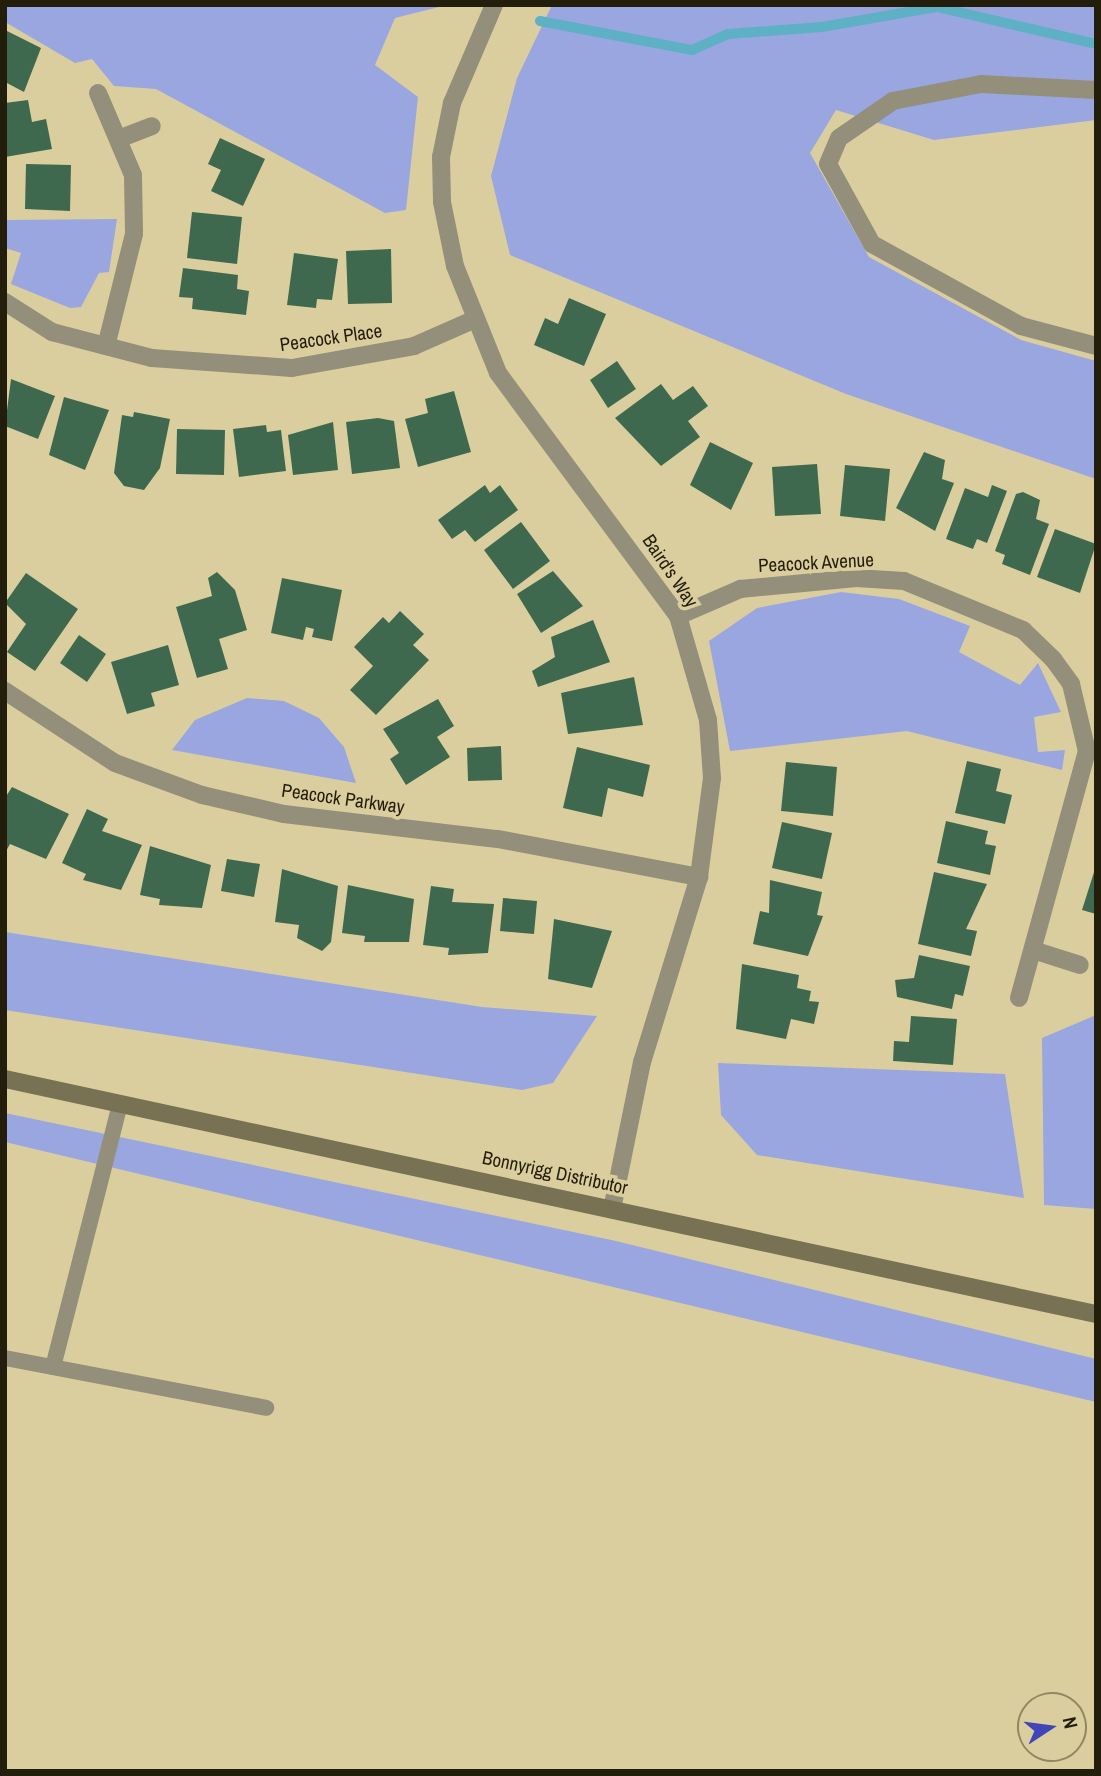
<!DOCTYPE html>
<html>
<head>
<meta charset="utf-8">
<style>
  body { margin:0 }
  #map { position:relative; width:1101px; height:1776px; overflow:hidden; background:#dbce9e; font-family:"Archivo Narrow",sans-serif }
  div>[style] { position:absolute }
  .green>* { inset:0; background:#9aa6e0 }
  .stream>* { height:10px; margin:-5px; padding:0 5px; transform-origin:5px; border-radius:5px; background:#5eb0c4 }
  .building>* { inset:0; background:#3f694e }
  .lane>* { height:16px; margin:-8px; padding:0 8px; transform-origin:8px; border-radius:8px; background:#948f7b }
  .street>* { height:18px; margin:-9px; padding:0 9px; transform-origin:9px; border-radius:9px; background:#948f7b }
  .secondary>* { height:18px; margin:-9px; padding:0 9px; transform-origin:9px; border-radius:9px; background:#787153 }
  span { translate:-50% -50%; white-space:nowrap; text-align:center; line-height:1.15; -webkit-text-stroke:7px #dbce9e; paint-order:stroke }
  .street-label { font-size:19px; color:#231e0b }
  .frame { position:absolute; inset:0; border:7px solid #231e0b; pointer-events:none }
  .north { position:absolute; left:1017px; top:1692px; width:70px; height:70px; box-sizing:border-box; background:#dbce9e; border:2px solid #918863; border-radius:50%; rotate:77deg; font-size:19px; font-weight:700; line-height:28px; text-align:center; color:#231e0b }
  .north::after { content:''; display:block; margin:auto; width:24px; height:32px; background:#4046ba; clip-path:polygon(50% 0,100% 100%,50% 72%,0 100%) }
</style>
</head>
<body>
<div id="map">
  <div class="green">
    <div style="clip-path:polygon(5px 5px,447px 5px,395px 18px,375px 65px,418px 97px,406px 210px,385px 213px,156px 89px,114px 86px,92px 59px,75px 63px,5px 22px)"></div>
    <div style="clip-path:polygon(552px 5px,1096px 5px,1096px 120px,934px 140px,836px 110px,810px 153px,869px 257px,1021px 340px,1096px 361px,1096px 479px,846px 394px,510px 255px,491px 176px,517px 78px)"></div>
    <div style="clip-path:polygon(117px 219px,109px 272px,99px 273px,81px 307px,70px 308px,11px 284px,21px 253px,5px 248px,5px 220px)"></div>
    <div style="clip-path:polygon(841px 592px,899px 599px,970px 626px,959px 652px,1020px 685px,1038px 663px,1061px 712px,1034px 717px,1038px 752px,1065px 750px,1062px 770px,907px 731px,730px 751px,709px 641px,757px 608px)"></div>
    <div style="clip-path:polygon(247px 698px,284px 701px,319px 718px,344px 747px,356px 783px,172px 750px,195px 720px)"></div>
    <div style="clip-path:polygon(5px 932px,482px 1007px,597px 1016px,553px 1083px,522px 1090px,5px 1010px)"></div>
    <div style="clip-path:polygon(1096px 1015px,1096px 1209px,1044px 1205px,1042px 1038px)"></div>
    <div style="clip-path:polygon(718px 1063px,1005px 1074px,1024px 1198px,757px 1155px,721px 1115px)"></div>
    <div style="clip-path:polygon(5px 1113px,616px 1241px,1096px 1359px,1096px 1402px,5px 1142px)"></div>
  </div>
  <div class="stream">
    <div style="left:540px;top:21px;width:155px;rotate:10.8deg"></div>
    <div style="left:692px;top:50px;width:39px;rotate:-24deg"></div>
    <div style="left:728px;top:34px;width:94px;rotate:-4.3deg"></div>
    <div style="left:822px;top:27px;width:117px;rotate:-9.9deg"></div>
    <div style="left:937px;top:7px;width:163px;rotate:13.1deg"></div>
  </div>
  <div class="building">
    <div style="clip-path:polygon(5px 30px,41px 48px,24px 92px,5px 82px)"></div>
    <div style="clip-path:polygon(28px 100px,32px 122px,46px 119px,52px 149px,5px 157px,5px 103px)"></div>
    <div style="clip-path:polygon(220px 138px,265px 159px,243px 206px,211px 191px,221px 170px,208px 164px)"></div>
    <div style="clip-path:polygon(26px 164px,71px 165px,70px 211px,25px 209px)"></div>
    <div style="clip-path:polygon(192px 212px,242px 217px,237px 264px,187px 258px)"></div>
    <div style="clip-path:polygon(391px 249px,392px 303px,348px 304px,346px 251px)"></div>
    <div style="clip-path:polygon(294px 253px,338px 259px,332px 300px,317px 299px,316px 308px,287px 305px)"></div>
    <div style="clip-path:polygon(183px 268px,238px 275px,237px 289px,249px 291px,246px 315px,192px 309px,193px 298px,179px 297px)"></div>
    <div style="clip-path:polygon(569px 298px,606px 314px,584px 366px,534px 345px,545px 318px,558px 324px)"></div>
    <div style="clip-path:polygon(617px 361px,636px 389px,608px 408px,590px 380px)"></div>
    <div style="clip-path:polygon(11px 379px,55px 396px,38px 439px,5px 426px)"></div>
    <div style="clip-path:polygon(661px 384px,673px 400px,693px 386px,708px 406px,688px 421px,700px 437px,661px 466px,615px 418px)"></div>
    <div style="clip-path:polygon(454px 391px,471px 452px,418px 467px,405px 419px,428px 413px,425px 399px)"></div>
    <div style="clip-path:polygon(64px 397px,109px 410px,85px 470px,49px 455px)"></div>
    <div style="clip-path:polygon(134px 412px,170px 419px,160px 468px,144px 490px,124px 486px,114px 473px,122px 415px,133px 417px)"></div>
    <div style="clip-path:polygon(378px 418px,394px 421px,400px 468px,352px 474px,346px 422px)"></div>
    <div style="clip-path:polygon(333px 422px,338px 470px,293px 475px,288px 435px)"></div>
    <div style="clip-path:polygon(266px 425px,267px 432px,281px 430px,286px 471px,239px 477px,233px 429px)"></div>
    <div style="clip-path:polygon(177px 429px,225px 430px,224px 475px,176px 474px)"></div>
    <div style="clip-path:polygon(710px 442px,753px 463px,731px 510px,690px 485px)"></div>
    <div style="clip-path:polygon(924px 452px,945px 460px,942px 479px,954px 483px,935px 531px,896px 508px)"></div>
    <div style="clip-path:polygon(817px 464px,821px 514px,775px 516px,772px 467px)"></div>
    <div style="clip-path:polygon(845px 465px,890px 469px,885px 521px,840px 516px)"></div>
    <div style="clip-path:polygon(485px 485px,490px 493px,500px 485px,518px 510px,475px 542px,465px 530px,452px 539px,438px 520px)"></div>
    <div style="clip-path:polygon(992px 485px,1007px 491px,987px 543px,977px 539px,973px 549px,946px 539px,965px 488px,988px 497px)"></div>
    <div style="clip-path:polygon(1023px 492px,1040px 500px,1036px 519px,1049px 524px,1030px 575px,1002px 564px,1005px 555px,995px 551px,1016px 494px)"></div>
    <div style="clip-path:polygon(521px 522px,550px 561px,513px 589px,484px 550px)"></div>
    <div style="clip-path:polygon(1055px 529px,1096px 544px,1080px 593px,1037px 577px)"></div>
    <div style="clip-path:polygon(553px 571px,583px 606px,541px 633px,517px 594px)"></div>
    <div style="clip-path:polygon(217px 572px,235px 590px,247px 630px,219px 639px,228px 669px,197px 678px,176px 607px,212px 596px,208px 578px)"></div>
    <div style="clip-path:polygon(26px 573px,78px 609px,35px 671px,7px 652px,26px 624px,5px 603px)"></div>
    <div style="clip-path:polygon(282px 578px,342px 590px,332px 641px,312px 637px,314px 629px,306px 627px,303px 640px,271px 633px)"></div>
    <div style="clip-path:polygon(400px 611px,424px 634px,413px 645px,429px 660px,376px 715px,350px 690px,373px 666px,354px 647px,383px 617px,389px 623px)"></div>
    <div style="clip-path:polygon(593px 620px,610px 662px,538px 687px,532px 671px,555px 657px,551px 637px)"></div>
    <div style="clip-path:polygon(79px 635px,106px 654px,87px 682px,60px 663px)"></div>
    <div style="clip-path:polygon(168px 645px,179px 685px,151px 693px,155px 706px,127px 714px,111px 662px)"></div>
    <div style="clip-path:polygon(634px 677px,643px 725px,568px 734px,561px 693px)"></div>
    <div style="clip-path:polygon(438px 699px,454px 726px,437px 737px,450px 757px,406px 785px,390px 759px,399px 753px,383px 729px)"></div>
    <div style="clip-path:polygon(501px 746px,502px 780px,468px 781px,467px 748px)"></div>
    <div style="clip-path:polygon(577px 747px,650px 765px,643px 797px,608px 788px,602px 817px,563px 808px)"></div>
    <div style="clip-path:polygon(967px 761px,1001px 769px,996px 791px,1012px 795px,1005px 824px,955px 813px)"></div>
    <div style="clip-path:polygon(786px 762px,837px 767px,833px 816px,781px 811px)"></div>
    <div style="clip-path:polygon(12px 787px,69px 814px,46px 859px,10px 844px,5px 853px,5px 798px)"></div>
    <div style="clip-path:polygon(87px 809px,108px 819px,102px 831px,142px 845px,121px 890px,83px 880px,86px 874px,62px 863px)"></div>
    <div style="clip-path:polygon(946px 821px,988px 831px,985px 844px,996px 846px,990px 875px,937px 863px)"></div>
    <div style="clip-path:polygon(782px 822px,832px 833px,822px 879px,772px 868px)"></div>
    <div style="clip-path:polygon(150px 846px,211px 865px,202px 908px,159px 905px,160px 899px,140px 895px)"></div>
    <div style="clip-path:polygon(227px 859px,260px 864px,254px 897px,221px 891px)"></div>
    <div style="clip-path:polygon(282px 869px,338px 886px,331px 942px,322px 951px,297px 938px,299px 925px,275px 922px)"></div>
    <div style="clip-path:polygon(1095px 869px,1096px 869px,1096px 914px,1082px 910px)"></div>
    <div style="clip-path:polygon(934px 872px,987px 884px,966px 929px,977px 931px,971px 956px,918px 944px)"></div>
    <div style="clip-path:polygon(770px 880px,822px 892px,817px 915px,823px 916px,808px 956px,753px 944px,760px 911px,769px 913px)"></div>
    <div style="clip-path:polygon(348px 885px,414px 899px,409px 942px,364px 942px,365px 936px,342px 933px)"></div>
    <div style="clip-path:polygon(431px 886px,454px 889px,452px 902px,494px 904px,488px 953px,448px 955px,449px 948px,423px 945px)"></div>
    <div style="clip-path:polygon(503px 898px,537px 901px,534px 934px,500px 931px)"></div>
    <div style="clip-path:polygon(554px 919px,612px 931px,592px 988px,548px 979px)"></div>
    <div style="clip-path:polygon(919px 955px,970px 966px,963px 996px,955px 994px,952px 1009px,897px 997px,895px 980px,914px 978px)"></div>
    <div style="clip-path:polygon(742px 964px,799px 975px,797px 988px,811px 991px,809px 1001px,819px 1002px,814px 1024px,791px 1019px,786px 1039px,736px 1029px)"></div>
    <div style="clip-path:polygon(911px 1016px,957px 1019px,953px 1065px,893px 1061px,894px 1041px,909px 1042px)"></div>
  </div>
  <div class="lane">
    <div style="left:5px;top:1358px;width:266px;rotate:10.8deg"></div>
    <div style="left:53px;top:1367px;width:271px;rotate:-75.7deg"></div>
  </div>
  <div class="street">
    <div style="left:494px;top:5px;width:107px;rotate:113.2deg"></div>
    <div style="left:452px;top:103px;width:55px;rotate:101.5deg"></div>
    <div style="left:441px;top:157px;width:45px;rotate:88.7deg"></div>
    <div style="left:442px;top:202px;width:65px;rotate:78.5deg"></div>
    <div style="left:455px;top:266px;width:115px;rotate:68.1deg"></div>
    <div style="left:498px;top:373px;width:302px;rotate:53.5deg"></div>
    <div style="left:678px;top:616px;width:108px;rotate:73.9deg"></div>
    <div style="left:708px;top:720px;width:58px;rotate:86.1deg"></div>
    <div style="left:712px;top:778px;width:100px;rotate:97.5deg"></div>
    <div style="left:699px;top:877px;width:194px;rotate:107.1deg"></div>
    <div style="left:642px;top:1062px;width:146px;rotate:101.5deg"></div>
    <div style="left:1096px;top:90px;width:115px;rotate:-177deg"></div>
    <div style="left:981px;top:84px;width:90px;rotate:169.1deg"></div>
    <div style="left:893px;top:101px;width:65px;rotate:145.6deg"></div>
    <div style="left:839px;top:138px;width:28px;rotate:113deg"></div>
    <div style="left:828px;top:164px;width:91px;rotate:61.2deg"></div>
    <div style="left:872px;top:244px;width:170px;rotate:28.8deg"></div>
    <div style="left:1021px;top:326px;width:78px;rotate:14.9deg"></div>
    <div style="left:98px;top:93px;width:89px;rotate:66.9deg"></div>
    <div style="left:133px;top:175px;width:59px;rotate:89deg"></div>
    <div style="left:134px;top:234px;width:115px;rotate:104deg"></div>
    <div style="left:121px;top:138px;width:33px;rotate:-21deg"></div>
    <div style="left:5px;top:302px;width:56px;rotate:32.6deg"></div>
    <div style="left:52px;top:332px;width:103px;rotate:14.6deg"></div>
    <div style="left:152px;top:358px;width:140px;rotate:4.1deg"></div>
    <div style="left:292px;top:368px;width:124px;rotate:-10.2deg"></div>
    <div style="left:414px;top:346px;width:64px;rotate:-23.8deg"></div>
    <div style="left:678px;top:616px;width:68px;rotate:-23.5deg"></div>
    <div style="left:740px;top:589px;width:117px;rotate:-5.4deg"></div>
    <div style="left:856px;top:578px;width:48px;rotate:3.6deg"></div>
    <div style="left:904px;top:581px;width:129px;rotate:22.4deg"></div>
    <div style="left:1023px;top:630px;width:42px;rotate:44deg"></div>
    <div style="left:1053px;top:659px;width:31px;rotate:54deg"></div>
    <div style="left:1071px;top:684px;width:69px;rotate:76.6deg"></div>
    <div style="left:1087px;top:751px;width:256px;rotate:105.4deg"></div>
    <div style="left:5px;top:691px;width:131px;rotate:33.2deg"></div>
    <div style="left:115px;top:763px;width:93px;rotate:20.2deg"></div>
    <div style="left:202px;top:795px;width:84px;rotate:13deg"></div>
    <div style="left:284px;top:814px;width:215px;rotate:6.7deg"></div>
    <div style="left:498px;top:839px;width:205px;rotate:10.7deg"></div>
    <div style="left:1033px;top:950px;width:49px;rotate:17.7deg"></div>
  </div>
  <div class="secondary">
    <div style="left:5px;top:1079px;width:1116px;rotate:12.16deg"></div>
  </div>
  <div class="street-label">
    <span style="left:331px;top:338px;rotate:-8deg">Peacock Place</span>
    <span style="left:816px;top:563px;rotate:-3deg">Peacock Avenue</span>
    <span style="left:670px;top:571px;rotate:56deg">Baird's Way</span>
    <span style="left:343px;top:799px;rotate:8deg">Peacock Parkway</span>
    <span style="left:555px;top:1173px;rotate:12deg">Bonnyrigg Distributor</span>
  </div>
  <div class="frame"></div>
  <div class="north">N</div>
</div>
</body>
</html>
